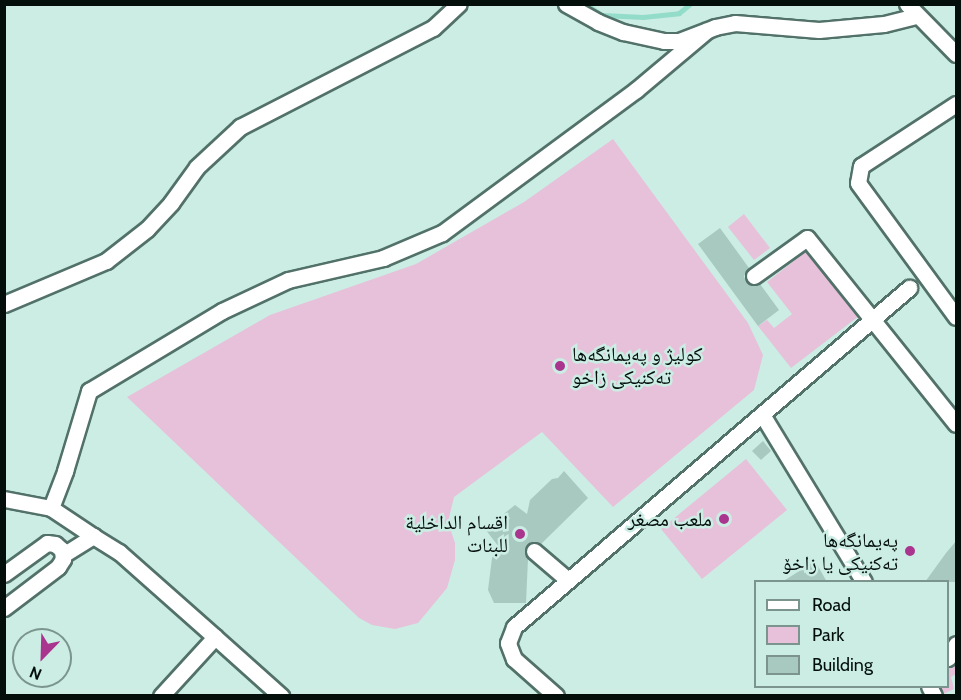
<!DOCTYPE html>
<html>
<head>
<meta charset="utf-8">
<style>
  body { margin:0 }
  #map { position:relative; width:961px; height:700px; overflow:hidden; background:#cbede4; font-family:Cabin,"Noto Naskh Arabic",sans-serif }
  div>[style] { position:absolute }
  .green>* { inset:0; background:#e7c1da }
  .stream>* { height:4.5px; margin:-2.25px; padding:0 2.25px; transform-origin:2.25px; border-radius:2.25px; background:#94dcca }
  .building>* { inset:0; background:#a7c9c0 }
  .roads { filter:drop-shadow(2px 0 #527169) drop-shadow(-2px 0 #527169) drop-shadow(0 2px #527169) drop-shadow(0 -2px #527169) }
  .minor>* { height:15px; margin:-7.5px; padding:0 7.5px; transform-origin:7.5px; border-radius:7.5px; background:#fff }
  .dots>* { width:16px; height:16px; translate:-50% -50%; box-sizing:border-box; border:3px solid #cbede4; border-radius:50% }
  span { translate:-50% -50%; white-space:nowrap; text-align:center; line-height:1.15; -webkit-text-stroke:5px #cbede4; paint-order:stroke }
  .poi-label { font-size:20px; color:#040f0c }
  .left { translate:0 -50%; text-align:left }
  .right { translate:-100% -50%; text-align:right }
  .frame { position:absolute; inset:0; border:6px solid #040f0c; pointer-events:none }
  .legend { position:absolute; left:754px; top:580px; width:195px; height:108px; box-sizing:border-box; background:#cbede4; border:2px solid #7b948e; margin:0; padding:8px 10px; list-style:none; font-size:18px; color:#040f0c }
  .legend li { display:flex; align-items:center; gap:12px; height:30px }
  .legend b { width:30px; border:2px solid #7b948e }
  .north { position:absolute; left:12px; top:628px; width:60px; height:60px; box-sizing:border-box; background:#cbede4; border:2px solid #7b948e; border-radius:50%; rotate:203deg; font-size:16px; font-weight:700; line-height:24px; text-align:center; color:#040f0c }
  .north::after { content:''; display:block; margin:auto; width:21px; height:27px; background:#aa358e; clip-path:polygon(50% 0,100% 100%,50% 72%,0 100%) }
</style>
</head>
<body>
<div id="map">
  <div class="green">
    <div style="clip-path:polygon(613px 139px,748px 323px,763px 355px,754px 390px,613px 507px,542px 432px,454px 497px,448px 522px,455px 543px,455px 560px,447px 588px,418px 623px,395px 629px,372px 625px,359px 618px,127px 397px,270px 315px,416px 264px,524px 202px)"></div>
    <div style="clip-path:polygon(744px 214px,770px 248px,754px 260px,728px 227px)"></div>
    <div style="clip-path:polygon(808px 250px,859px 316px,791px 368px,758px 326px,767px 320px,774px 328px,792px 314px,767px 282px)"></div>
    <div style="clip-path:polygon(746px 459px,787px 510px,702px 579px,661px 529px)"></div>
    <div style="clip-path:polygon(956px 654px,956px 674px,951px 677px,954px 689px,941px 695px,935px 687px,948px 686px,948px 666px)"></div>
  </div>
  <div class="stream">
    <div style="left:586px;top:4px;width:19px;rotate:35deg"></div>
    <div style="left:602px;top:15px;width:41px;rotate:2.8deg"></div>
    <div style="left:643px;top:17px;width:36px;rotate:-6deg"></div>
    <div style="left:679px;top:13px;width:14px;rotate:-39deg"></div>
  </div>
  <div class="building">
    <div style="clip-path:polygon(720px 228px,749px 268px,744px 276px,746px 282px,754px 286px,760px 284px,779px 310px,758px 326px,698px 244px)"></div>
    <div style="clip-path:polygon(763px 441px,771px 451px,761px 460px,752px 451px)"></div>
    <div style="clip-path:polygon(564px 471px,588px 498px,541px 544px,531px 542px,526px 545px,525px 554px,528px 559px,526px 603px,494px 603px,488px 590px,492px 558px,499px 547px,485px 529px,515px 505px,527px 514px,530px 500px,552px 479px,558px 478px)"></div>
    <div style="clip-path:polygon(957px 540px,957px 582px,925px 582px,946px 553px)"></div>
    <div style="clip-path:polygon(815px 561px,827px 582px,782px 582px)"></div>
  </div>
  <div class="roads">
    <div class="minor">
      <div style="left:566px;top:4px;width:37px;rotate:29deg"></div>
      <div style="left:598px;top:22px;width:27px;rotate:22deg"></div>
      <div style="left:623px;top:32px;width:42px;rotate:12.4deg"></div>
      <div style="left:664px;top:41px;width:15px"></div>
      <div style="left:679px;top:41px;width:39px;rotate:-21deg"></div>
      <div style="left:715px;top:27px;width:20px;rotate:-11deg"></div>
      <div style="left:735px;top:23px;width:84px;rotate:4.8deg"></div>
      <div style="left:819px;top:30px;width:65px;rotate:-5.3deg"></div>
      <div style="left:884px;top:24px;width:34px;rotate:-14deg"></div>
      <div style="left:907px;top:4px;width:70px;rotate:45.6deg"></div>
      <div style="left:956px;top:104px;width:113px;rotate:146.9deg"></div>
      <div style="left:861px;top:166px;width:17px;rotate:100deg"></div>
      <div style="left:858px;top:183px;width:166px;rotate:53.8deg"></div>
      <div style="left:754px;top:276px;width:65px;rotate:-35.6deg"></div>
      <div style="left:807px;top:238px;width:238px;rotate:51.3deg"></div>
      <div style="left:4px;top:304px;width:111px;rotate:-22.9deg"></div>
      <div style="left:106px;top:261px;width:52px;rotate:-38deg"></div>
      <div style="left:147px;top:229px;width:35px;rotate:-47deg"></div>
      <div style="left:171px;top:203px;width:44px;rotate:-54.2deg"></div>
      <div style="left:197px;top:167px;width:59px;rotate:-42.9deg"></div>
      <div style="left:240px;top:127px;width:217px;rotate:-27.2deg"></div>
      <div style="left:433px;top:28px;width:35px;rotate:-43deg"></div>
      <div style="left:763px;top:416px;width:194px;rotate:58.7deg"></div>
      <div style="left:4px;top:499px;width:48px;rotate:10.8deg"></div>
      <div style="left:51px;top:508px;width:50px;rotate:33.7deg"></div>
      <div style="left:51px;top:508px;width:40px;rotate:-69deg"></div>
      <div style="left:65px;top:471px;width:84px;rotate:-73.3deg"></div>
      <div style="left:89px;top:391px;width:155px;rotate:-31deg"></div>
      <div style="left:222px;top:311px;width:73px;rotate:-25.2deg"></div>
      <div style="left:288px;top:280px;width:98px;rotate:-13deg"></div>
      <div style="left:383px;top:258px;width:64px;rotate:-23deg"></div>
      <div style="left:442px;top:233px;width:241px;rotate:-36.4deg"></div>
      <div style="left:636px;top:90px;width:92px;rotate:-40.1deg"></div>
      <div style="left:534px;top:551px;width:45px;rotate:40.5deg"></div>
      <div style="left:63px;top:555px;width:36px;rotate:-32deg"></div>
      <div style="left:93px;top:536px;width:31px;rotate:32deg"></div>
      <div style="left:119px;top:552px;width:128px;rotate:41.5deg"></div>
      <div style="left:4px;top:574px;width:53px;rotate:-35.8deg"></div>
      <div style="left:47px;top:543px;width:8px;rotate:7deg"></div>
      <div style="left:55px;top:544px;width:9px;rotate:41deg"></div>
      <div style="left:62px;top:550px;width:9px;rotate:84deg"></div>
      <div style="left:63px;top:559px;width:9px;rotate:122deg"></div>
      <div style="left:58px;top:567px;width:68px;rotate:142.8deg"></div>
      <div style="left:948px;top:658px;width:16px;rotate:-60deg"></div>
      <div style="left:929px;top:686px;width:11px;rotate:63deg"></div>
      <div style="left:161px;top:696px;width:80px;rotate:-47.5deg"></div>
      <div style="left:215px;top:637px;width:89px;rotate:41.8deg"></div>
      <div style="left:556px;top:696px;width:56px;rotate:-138.6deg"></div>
      <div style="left:514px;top:659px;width:17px;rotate:-111deg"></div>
      <div style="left:508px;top:643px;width:17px;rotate:-69deg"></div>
      <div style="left:514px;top:627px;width:521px;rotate:-40.64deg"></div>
    </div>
  </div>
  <div class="dots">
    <div style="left:560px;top:366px;background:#aa358e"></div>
    <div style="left:724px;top:519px;background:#aa358e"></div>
    <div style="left:520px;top:534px;background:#aa358e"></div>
    <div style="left:910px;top:551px;background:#aa358e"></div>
  </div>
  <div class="poi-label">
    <span class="left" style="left:572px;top:366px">كوليژ و په‌يمانگه‌ها<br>ته‌كنيكى زاخو</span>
    <span class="right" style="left:712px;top:519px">ملعب مصغر</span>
    <span class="right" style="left:508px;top:534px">اقسام الداخلیة<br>للبنات</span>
    <span class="right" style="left:898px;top:552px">پەیمانگەها<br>تەکنیکی یا زاخۆ</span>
  </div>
  <div class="frame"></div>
  <ul class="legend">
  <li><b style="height:8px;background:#fff"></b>Road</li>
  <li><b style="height:16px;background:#e7c1da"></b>Park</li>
  <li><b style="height:16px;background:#a7c9c0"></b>Building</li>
  </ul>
  <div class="north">N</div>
</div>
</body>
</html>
